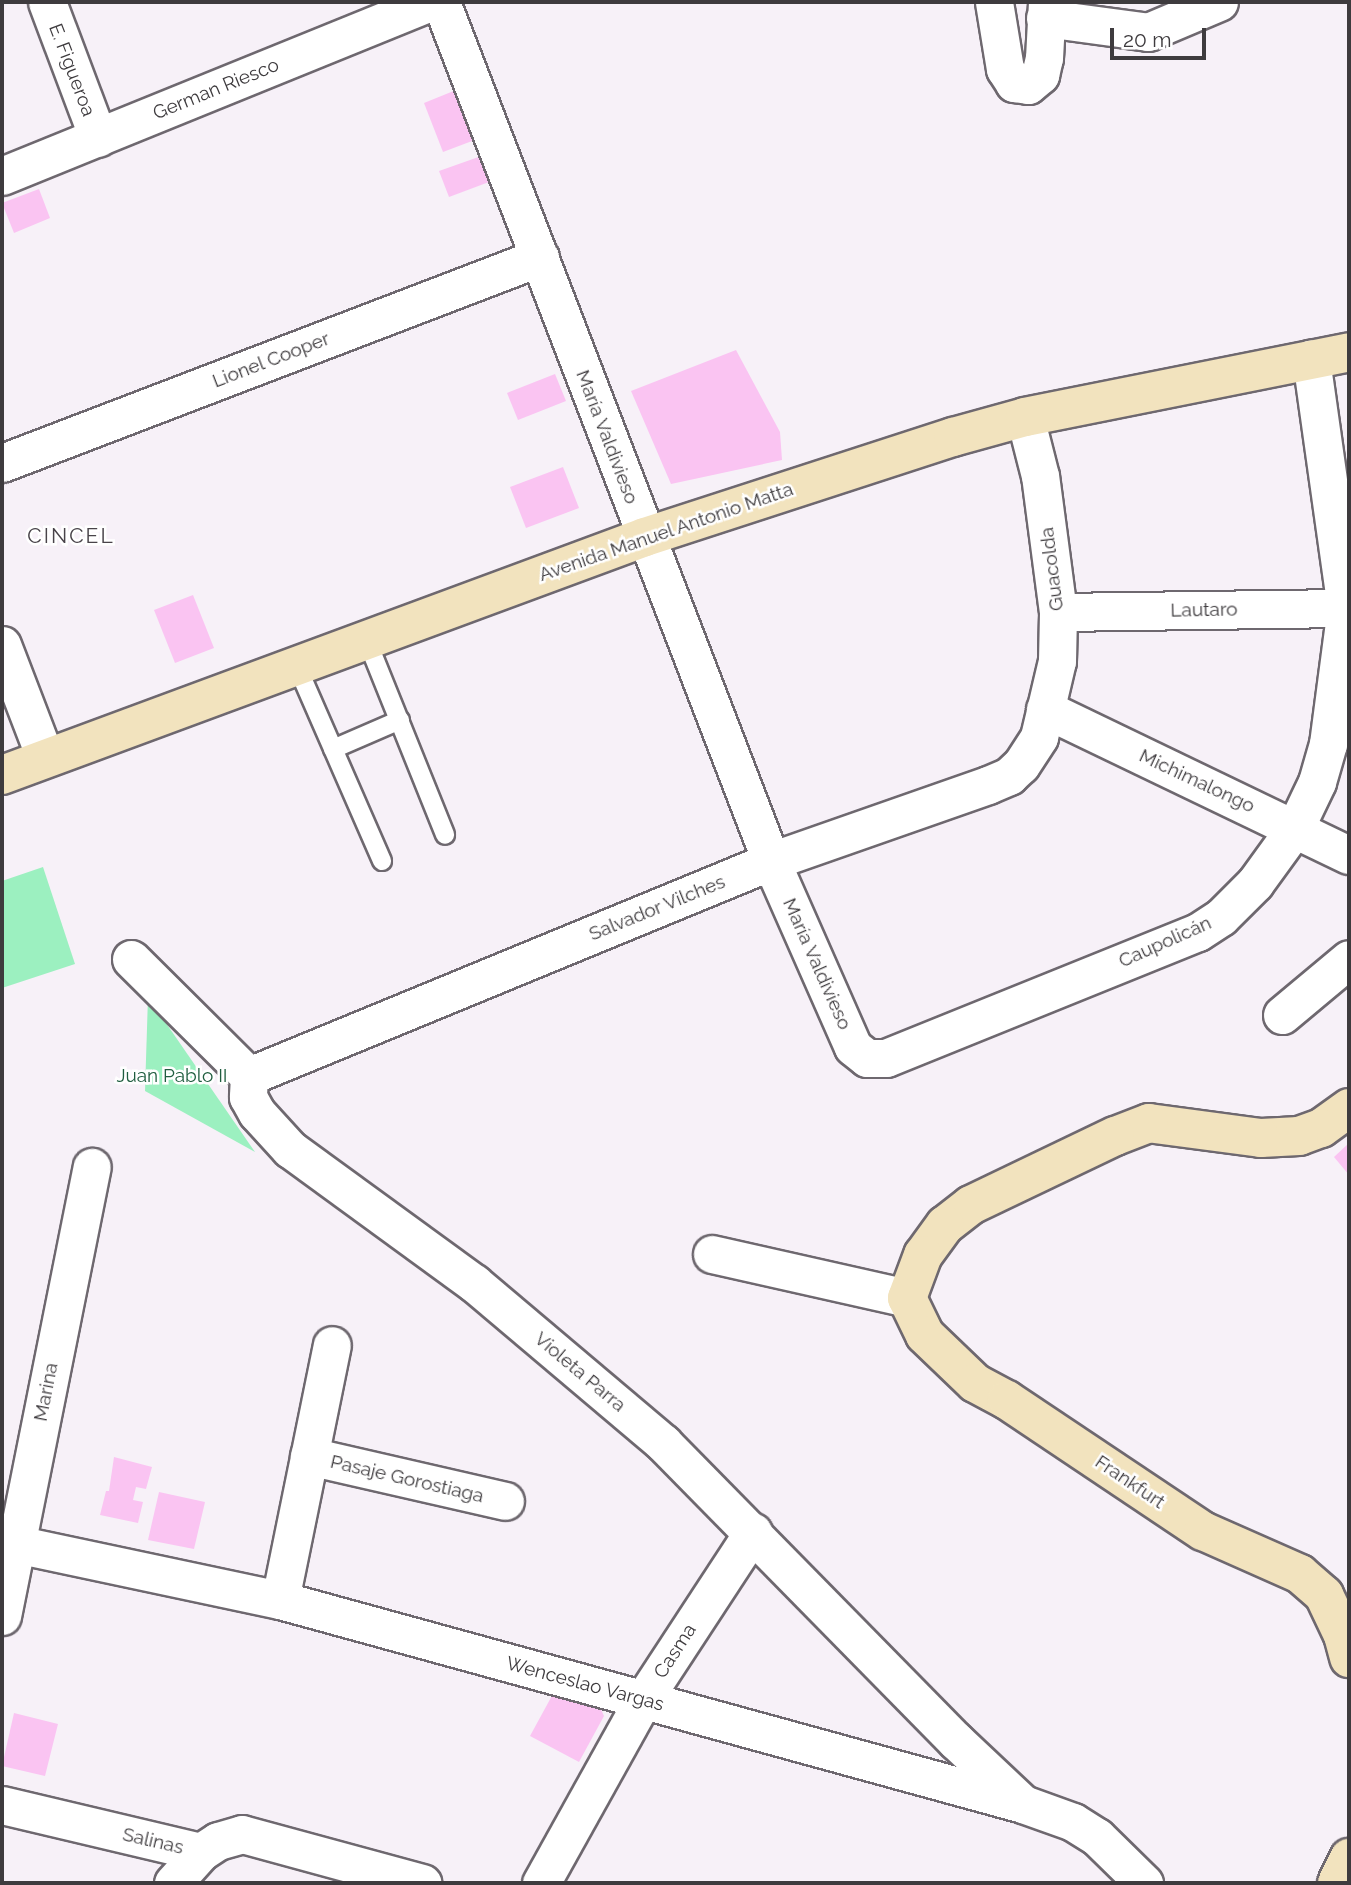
<!DOCTYPE html>
<html>
<head>
<meta charset="utf-8">
<style>
  body { margin:0 }
  #map { position:relative; width:1351px; height:1885px; overflow:hidden; background:#f7f1f8; font-family:Raleway,sans-serif }
  div>[style] { position:absolute }
  .green>* { inset:0; background:#9cf0c0 }
  .building>* { inset:0; background:#fac4f2 }
  .roads { filter:drop-shadow(2px 0 #6e686f) drop-shadow(-2px 0 #6e686f) drop-shadow(0 2px #6e686f) drop-shadow(0 -2px #6e686f) }
  .lane>* { height:18px; margin:-9px; padding:0 9px; transform-origin:9px; border-radius:9px; background:#fff }
  .street>* { height:37px; margin:-18.5px; padding:0 18.5px; transform-origin:18.5px; border-radius:18.5px; background:#fff }
  .secondary>* { height:38px; margin:-19px; padding:0 19px; transform-origin:19px; border-radius:19px; background:#f2e3be }
  span { translate:-50% -50%; white-space:nowrap; text-align:center; line-height:1.15; -webkit-text-stroke:5px #fff; paint-order:stroke }
  .street-label { font-size:19px; color:#3e3b3e }
  .park-label { font-size:19px; color:#1f5d3f }
  .neighbourhood-label { font-size:21px; color:#484349; letter-spacing:2px }
  .frame { position:absolute; inset:0; border:4px solid #3e3b3e; pointer-events:none }
  .scale { position:absolute; left:1110px; top:28px; width:96px; height:32px; box-sizing:border-box; border:4px solid #3e3b3e; border-top:0; padding-left:9px; font-size:21px; line-height:24px; white-space:nowrap; color:#3e3b3e; -webkit-text-stroke:5px #fff; paint-order:stroke }
</style>
</head>
<body>
<div id="map">
  <div class="green">
    <div style="clip-path:polygon(43px 867px,75px 964px,2px 988px,2px 881px)"></div>
    <div style="clip-path:polygon(148px 997px,255px 1152px,145px 1091px)"></div>
  </div>
  <div class="building">
    <div style="clip-path:polygon(461px 88px,480px 138px,443px 152px,424px 103px)"></div>
    <div style="clip-path:polygon(487px 154px,497px 179px,449px 197px,439px 171px)"></div>
    <div style="clip-path:polygon(39px 189px,50px 218px,14px 233px,2px 203px)"></div>
    <div style="clip-path:polygon(736px 350px,780px 432px,782px 460px,671px 484px,631px 391px)"></div>
    <div style="clip-path:polygon(555px 374px,566px 401px,518px 420px,507px 393px)"></div>
    <div style="clip-path:polygon(563px 467px,579px 508px,526px 528px,510px 487px)"></div>
    <div style="clip-path:polygon(193px 595px,214px 648px,175px 663px,154px 610px)"></div>
    <div style="clip-path:polygon(1349px 1143px,1349px 1175px,1334px 1157px)"></div>
    <div style="clip-path:polygon(114px 1457px,152px 1467px,146px 1489px,136px 1487px,133px 1500px,143px 1502px,138px 1523px,100px 1515px,106px 1491px,109px 1491px)"></div>
    <div style="clip-path:polygon(159px 1492px,205px 1502px,194px 1549px,148px 1540px)"></div>
    <div style="clip-path:polygon(554px 1692px,599px 1705px,604px 1716px,579px 1762px,530px 1736px)"></div>
    <div style="clip-path:polygon(14px 1713px,58px 1724px,45px 1776px,2px 1766px)"></div>
  </div>
  <div class="roads">
    <div class="lane">
      <div style="left:366px;top:638px;width:212px;rotate:68.1deg"></div>
      <div style="left:296px;top:664px;width:215px;rotate:66.4deg"></div>
      <div style="left:333px;top:749px;width:73px;rotate:-23.4deg"></div>
    </div>
    <div class="street">
      <div style="left:47px;top:2px;width:145px;rotate:69.4deg"></div>
      <div style="left:441px;top:2px;width:920px;rotate:68.98deg"></div>
      <div style="left:771px;top:861px;width:203px;rotate:66.2deg"></div>
      <div style="left:853px;top:1047px;width:18px;rotate:38deg"></div>
      <div style="left:867px;top:1058px;width:19px"></div>
      <div style="left:886px;top:1058px;width:336px;rotate:-22deg"></div>
      <div style="left:1198px;top:932px;width:27px;rotate:-33deg"></div>
      <div style="left:1221px;top:917px;width:48px;rotate:-45deg"></div>
      <div style="left:1255px;top:883px;width:68px;rotate:-54deg"></div>
      <div style="left:1295px;top:828px;width:51px;rotate:-64.4deg"></div>
      <div style="left:1317px;top:782px;width:40px;rotate:-74deg"></div>
      <div style="left:1328px;top:744px;width:137px;rotate:-82.5deg"></div>
      <div style="left:1346px;top:608px;width:252px;rotate:-98deg"></div>
      <div style="left:994px;top:2px;width:68px;rotate:80.7deg"></div>
      <div style="left:1005px;top:69px;width:17px;rotate:57deg"></div>
      <div style="left:1014px;top:83px;width:14px;rotate:8deg"></div>
      <div style="left:1028px;top:85px;width:16px;rotate:-40deg"></div>
      <div style="left:1040px;top:75px;width:17px;rotate:-77deg"></div>
      <div style="left:1044px;top:58px;width:56px;rotate:-86.9deg"></div>
      <div style="left:1045px;top:18px;width:104px;rotate:7.7deg"></div>
      <div style="left:1148px;top:32px;width:77px;rotate:-22.9deg"></div>
      <div style="left:2px;top:176px;width:462px;rotate:-22.1deg"></div>
      <div style="left:2px;top:463px;width:576px;rotate:-20.95deg"></div>
      <div style="left:1058px;top:612px;width:291px;rotate:-0.8deg"></div>
      <div style="left:2px;top:645px;width:120px;rotate:69deg"></div>
      <div style="left:1045px;top:709px;width:337px;rotate:25.7deg"></div>
      <div style="left:131px;top:959px;width:166px;rotate:44.8deg"></div>
      <div style="left:249px;top:1076px;width:21px;rotate:93deg"></div>
      <div style="left:248px;top:1097px;width:18px;rotate:61deg"></div>
      <div style="left:257px;top:1113px;width:49px;rotate:47.5deg"></div>
      <div style="left:290px;top:1149px;width:228px;rotate:36.1deg"></div>
      <div style="left:474px;top:1283px;width:248px;rotate:40.2deg"></div>
      <div style="left:663px;top:1443px;width:418px;rotate:45.5deg"></div>
      <div style="left:956px;top:1741px;width:92px;rotate:43.2deg"></div>
      <div style="left:1282px;top:1015px;width:87px;rotate:-39.9deg"></div>
      <div style="left:249px;top:1076px;width:565px;rotate:-22.39deg"></div>
      <div style="left:771px;top:861px;width:230px;rotate:-19.3deg"></div>
      <div style="left:988px;top:785px;width:23px;rotate:-23deg"></div>
      <div style="left:1009px;top:776px;width:16px;rotate:-43deg"></div>
      <div style="left:1021px;top:765px;width:33px;rotate:-57deg"></div>
      <div style="left:1039px;top:737px;width:78px;rotate:-76.7deg"></div>
      <div style="left:1057px;top:661px;width:49px;rotate:-88.8deg"></div>
      <div style="left:1058px;top:612px;width:137px;rotate:-97.5deg"></div>
      <div style="left:1040px;top:476px;width:61px;rotate:-104.3deg"></div>
      <div style="left:712px;top:1254px;width:200px;rotate:12.7deg"></div>
      <div style="left:309px;top:1456px;width:201px;rotate:12.9deg"></div>
      <div style="left:2px;top:1541px;width:284px;rotate:12deg"></div>
      <div style="left:280px;top:1600px;width:770px;rotate:15.35deg"></div>
      <div style="left:1023px;top:1804px;width:53px;rotate:19.8deg"></div>
      <div style="left:1073px;top:1822px;width:28px;rotate:32deg"></div>
      <div style="left:1097px;top:1837px;width:66px;rotate:44.4deg"></div>
      <div style="left:280px;top:1600px;width:260px;rotate:-78.5deg"></div>
      <div style="left:2px;top:1616px;width:458px;rotate:-78.7deg"></div>
      <div style="left:2px;top:1805px;width:204px;rotate:13.3deg"></div>
      <div style="left:201px;top:1852px;width:20px;rotate:-33deg"></div>
      <div style="left:218px;top:1841px;width:25px;rotate:-16deg"></div>
      <div style="left:242px;top:1834px;width:187px;rotate:15.2deg"></div>
      <div style="left:173px;top:1883px;width:42px;rotate:-47.9deg"></div>
      <div style="left:541px;top:1883px;width:210px;rotate:-60.9deg"></div>
      <div style="left:643px;top:1700px;width:201px;rotate:-56.8deg"></div>
    </div>
    <div class="secondary">
      <div style="left:2px;top:775px;width:686px;rotate:-20.31deg"></div>
      <div style="left:645px;top:537px;width:324px;rotate:-18deg"></div>
      <div style="left:953px;top:437px;width:75px;rotate:-15.5deg"></div>
      <div style="left:1025px;top:417px;width:330px;rotate:-11.3deg"></div>
      <div style="left:1349px;top:1108px;width:34px;rotate:144deg"></div>
      <div style="left:1321px;top:1128px;width:23px;rotate:160deg"></div>
      <div style="left:1299px;top:1136px;width:38px;rotate:177deg"></div>
      <div style="left:1261px;top:1138px;width:113px;rotate:-172.4deg"></div>
      <div style="left:1149px;top:1123px;width:36px;rotate:159deg"></div>
      <div style="left:1115px;top:1136px;width:160px;rotate:154.4deg"></div>
      <div style="left:971px;top:1205px;width:33px;rotate:142deg"></div>
      <div style="left:945px;top:1225px;width:37px;rotate:126deg"></div>
      <div style="left:923px;top:1255px;width:46px;rotate:110.4deg"></div>
      <div style="left:907px;top:1298px;width:41px;rotate:64.1deg"></div>
      <div style="left:925px;top:1335px;width:69px;rotate:43.8deg"></div>
      <div style="left:975px;top:1383px;width:36px;rotate:28deg"></div>
      <div style="left:1007px;top:1400px;width:236px;rotate:33.8deg"></div>
      <div style="left:1203px;top:1531px;width:106px;rotate:23.9deg"></div>
      <div style="left:1300px;top:1574px;width:32px;rotate:41deg"></div>
      <div style="left:1324px;top:1595px;width:44px;rotate:64.6deg"></div>
      <div style="left:1343px;top:1635px;width:24px;rotate:75deg"></div>
      <div style="left:1337px;top:1883px;width:28px;rotate:-64deg"></div>
    </div>
  </div>
  <div class="street-label">
    <span style="left:72px;top:70px;rotate:69deg">E. Figueroa</span>
    <span style="left:216px;top:89px;rotate:-22deg">German Riesco</span>
    <span style="left:271px;top:360px;rotate:-21deg">Lionel Cooper</span>
    <span style="left:607px;top:437px;rotate:69deg">María Valdivieso</span>
    <span style="left:666px;top:532px;rotate:-19deg">Avenida Manuel Antonio Matta</span>
    <span style="left:1052px;top:569px;rotate:-97deg">Guacolda</span>
    <span style="left:1204px;top:610px;rotate:-1deg">Lautaro</span>
    <span style="left:1197px;top:781px;rotate:25deg">Michimalongo</span>
    <span style="left:657px;top:908px;rotate:-22deg">Salvador Vilches</span>
    <span style="left:1165px;top:942px;rotate:-24deg">Caupolicán</span>
    <span style="left:817px;top:964px;rotate:66deg">María Valdivieso</span>
    <span style="left:580px;top:1372px;rotate:40deg">Violeta Parra</span>
    <span style="left:46px;top:1392px;rotate:-79deg">Marina</span>
    <span style="left:407px;top:1479px;rotate:13deg">Pasaje Gorostiaga</span>
    <span style="left:1130px;top:1482px;rotate:34deg">Frankfurt</span>
    <span style="left:675px;top:1651px;rotate:-57deg">Casma</span>
    <span style="left:585px;top:1684px;rotate:15deg">Wenceslao Vargas</span>
    <span style="left:153px;top:1841px;rotate:13deg">Salinas</span>
  </div>
  <div class="park-label">
    <span style="left:172px;top:1076px">Juan Pablo II</span>
  </div>
  <div class="neighbourhood-label">
    <span style="left:71px;top:536px">CINCEL</span>
  </div>
  <div class="frame"></div>
  <div class="scale">20 m</div>
</div>
</body>
</html>
